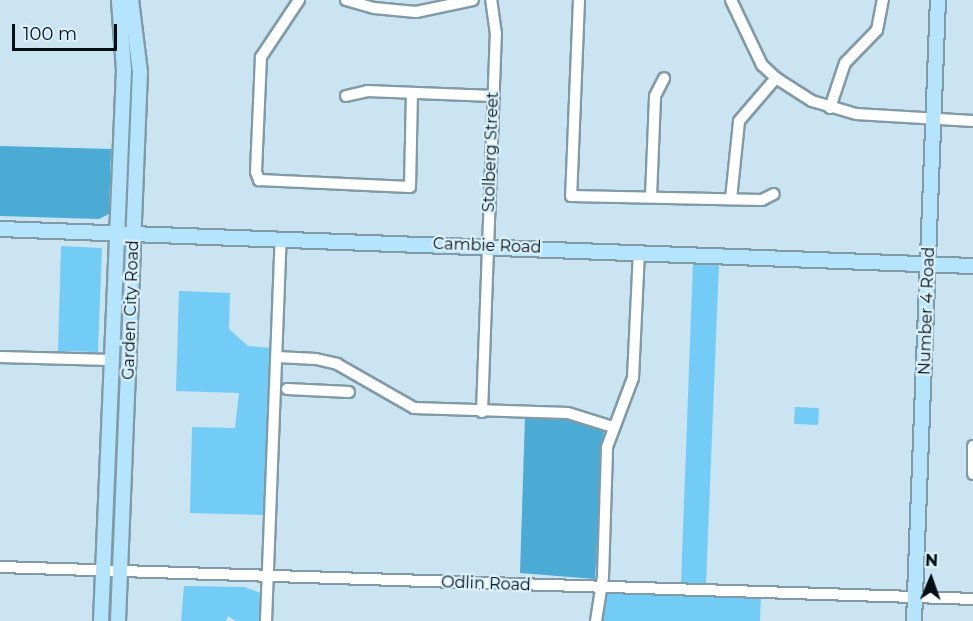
<!DOCTYPE html>
<html>
<head>
<meta charset="utf-8">
<style>
  body { margin:0 }
  #map { position:relative; width:973px; height:621px; overflow:hidden; background:#cae4f2; font-family:Montserrat,sans-serif }
  div>[style] { position:absolute }
  .green>* { inset:0; background:#73ccf5 }
  .forest>* { inset:0; background:#4babd5 }
  .roads { filter:drop-shadow(2px 0 #819aa7) drop-shadow(-2px 0 #819aa7) drop-shadow(0 2px #819aa7) drop-shadow(0 -2px #819aa7) }
  .minor>* { height:10px; margin:-5px; padding:0 5px; transform-origin:5px; border-radius:5px; background:#fff }
  .major>* { height:14px; margin:-7px; padding:0 7px; transform-origin:7px; border-radius:7px; background:#b5e5fc }
  span { translate:-50% -50%; white-space:nowrap; text-align:center; line-height:1.15; -webkit-text-stroke:4.5px #dbf1fb; paint-order:stroke }
  .street-label { font-size:16px; color:#060f13 }
  .north { position:absolute; left:901px; top:549px; width:60px; height:60px; -webkit-text-stroke:4px #dbf1fb; paint-order:stroke; rotate:2deg; font-size:16px; font-weight:700; line-height:24px; text-align:center; color:#060f13 }
  .north::after { content:''; display:block; margin:auto; width:21px; height:27px; background:#060f13; clip-path:polygon(50% 0,100% 100%,50% 72%,0 100%) }
  .scale { position:absolute; left:12px; top:24px; width:105px; height:27px; box-sizing:border-box; border:3px solid #060f13; border-top:0; padding-left:8px; font-size:18px; line-height:21px; white-space:nowrap; color:#060f13; -webkit-text-stroke:4px #dbf1fb; paint-order:stroke }
</style>
</head>
<body>
<div id="map">
  <div class="green">
    <div style="clip-path:polygon(61px 246px,102px 248px,98px 352px,58px 351px)"></div>
    <div style="clip-path:polygon(693px 262px,719px 263px,706px 584px,681px 583px)"></div>
    <div style="clip-path:polygon(179px 291px,230px 293px,229px 329px,248px 346px,271px 348px,266px 515px,190px 513px,192px 427px,235px 428px,239px 393px,176px 391px)"></div>
    <div style="clip-path:polygon(795px 407px,819px 408px,818px 425px,794px 424px)"></div>
    <div style="clip-path:polygon(184px 586px,244px 587px,261px 593px,261px 621px,236px 621px,228px 616px,226px 621px,181px 621px)"></div>
    <div style="clip-path:polygon(599px 590px,761px 595px,760px 621px,598px 621px)"></div>
  </div>
  <div class="forest">
    <div style="clip-path:polygon(0 146px,111px 149px,109px 214px,99px 219px,0 216px)"></div>
    <div style="clip-path:polygon(525px 417px,573px 419px,604px 428px,595px 579px,520px 573px)"></div>
  </div>
  <div class="roads">
    <div class="minor">
      <div style="left:299px;top:0;width:69px;rotate:123.7deg"></div>
      <div style="left:261px;top:57px;width:115px;rotate:92.5deg"></div>
      <div style="left:256px;top:172px;width:9px;rotate:69deg"></div>
      <div style="left:259px;top:180px;width:151px;rotate:2.7deg"></div>
      <div style="left:410px;top:187px;width:94px;rotate:-88.8deg"></div>
      <div style="left:346px;top:0;width:29px;rotate:16deg"></div>
      <div style="left:374px;top:8px;width:42px;rotate:5.4deg"></div>
      <div style="left:416px;top:12px;width:58px;rotate:-11.9deg"></div>
      <div style="left:579px;top:0;width:196px;rotate:92.3deg"></div>
      <div style="left:571px;top:196px;width:191px;rotate:1.2deg"></div>
      <div style="left:762px;top:200px;width:13px;rotate:-27deg"></div>
      <div style="left:731px;top:0;width:72px;rotate:64.5deg"></div>
      <div style="left:762px;top:65px;width:19px;rotate:43deg"></div>
      <div style="left:776px;top:78px;width:43px;rotate:32.6deg"></div>
      <div style="left:812px;top:101px;width:46px;rotate:16.5deg"></div>
      <div style="left:856px;top:114px;width:117px;rotate:3.4deg"></div>
      <div style="left:346px;top:96px;width:22px;rotate:-13deg"></div>
      <div style="left:367px;top:91px;width:126px;rotate:2.3deg"></div>
      <div style="left:830px;top:108px;width:47px;rotate:-71.6deg"></div>
      <div style="left:845px;top:63px;width:46px;rotate:-45.9deg"></div>
      <div style="left:877px;top:30px;width:31px;rotate:-79deg"></div>
      <div style="left:651px;top:197px;width:101px;rotate:-87.7deg"></div>
      <div style="left:655px;top:96px;width:20px;rotate:-63deg"></div>
      <div style="left:731px;top:199px;width:78px;rotate:-84.1deg"></div>
      <div style="left:739px;top:121px;width:57px;rotate:-49.3deg"></div>
      <div style="left:0;top:357px;width:111px;rotate:1.5deg"></div>
      <div style="left:277px;top:357px;width:39px;rotate:3deg"></div>
      <div style="left:316px;top:359px;width:22px;rotate:13deg"></div>
      <div style="left:337px;top:364px;width:89px;rotate:29.7deg"></div>
      <div style="left:414px;top:408px;width:154px;rotate:1.9deg"></div>
      <div style="left:568px;top:413px;width:47px;rotate:17.3deg"></div>
      <div style="left:287px;top:389px;width:62px;rotate:2.8deg"></div>
      <div style="left:482px;top:412px;width:378px;rotate:-87.9deg"></div>
      <div style="left:496px;top:34px;width:34px;rotate:-98deg"></div>
      <div style="left:973px;top:446px;width:28px;rotate:90deg"></div>
      <div style="left:0;top:567px;width:974px;rotate:1.88deg"></div>
      <div style="left:266px;top:621px;width:382px;rotate:-87.8deg"></div>
      <div style="left:596px;top:621px;width:45px;rotate:-81deg"></div>
      <div style="left:603px;top:577px;width:130px;rotate:-88.2deg"></div>
      <div style="left:607px;top:447px;width:74px;rotate:-69.4deg"></div>
      <div style="left:633px;top:378px;width:126px;rotate:-87.3deg"></div>
    </div>
    <div class="major">
      <div style="left:0;top:229px;width:974px;rotate:2.18deg"></div>
      <div style="left:101px;top:621px;width:551px;rotate:-87.61deg"></div>
      <div style="left:124px;top:70px;width:70px;rotate:-94.1deg"></div>
      <div style="left:118px;top:621px;width:549px;rotate:-87.71deg"></div>
      <div style="left:140px;top:72px;width:73px;rotate:-97.1deg"></div>
      <div style="left:914px;top:621px;width:621px;rotate:-87.79deg"></div>
    </div>
  </div>
  <div class="street-label">
    <span style="left:491px;top:152px;rotate:-88deg">Stolberg Street</span>
    <span style="left:487px;top:246px;rotate:2deg">Cambie Road</span>
    <span style="left:131px;top:310px;rotate:-88deg">Garden City Road</span>
    <span style="left:927px;top:311px;rotate:-88deg">Number 4 Road</span>
    <span style="left:486px;top:584px;rotate:2deg">Odlin Road</span>
  </div>
  <div class="north">N</div>
  <div class="scale">100 m</div>
</div>
</body>
</html>
